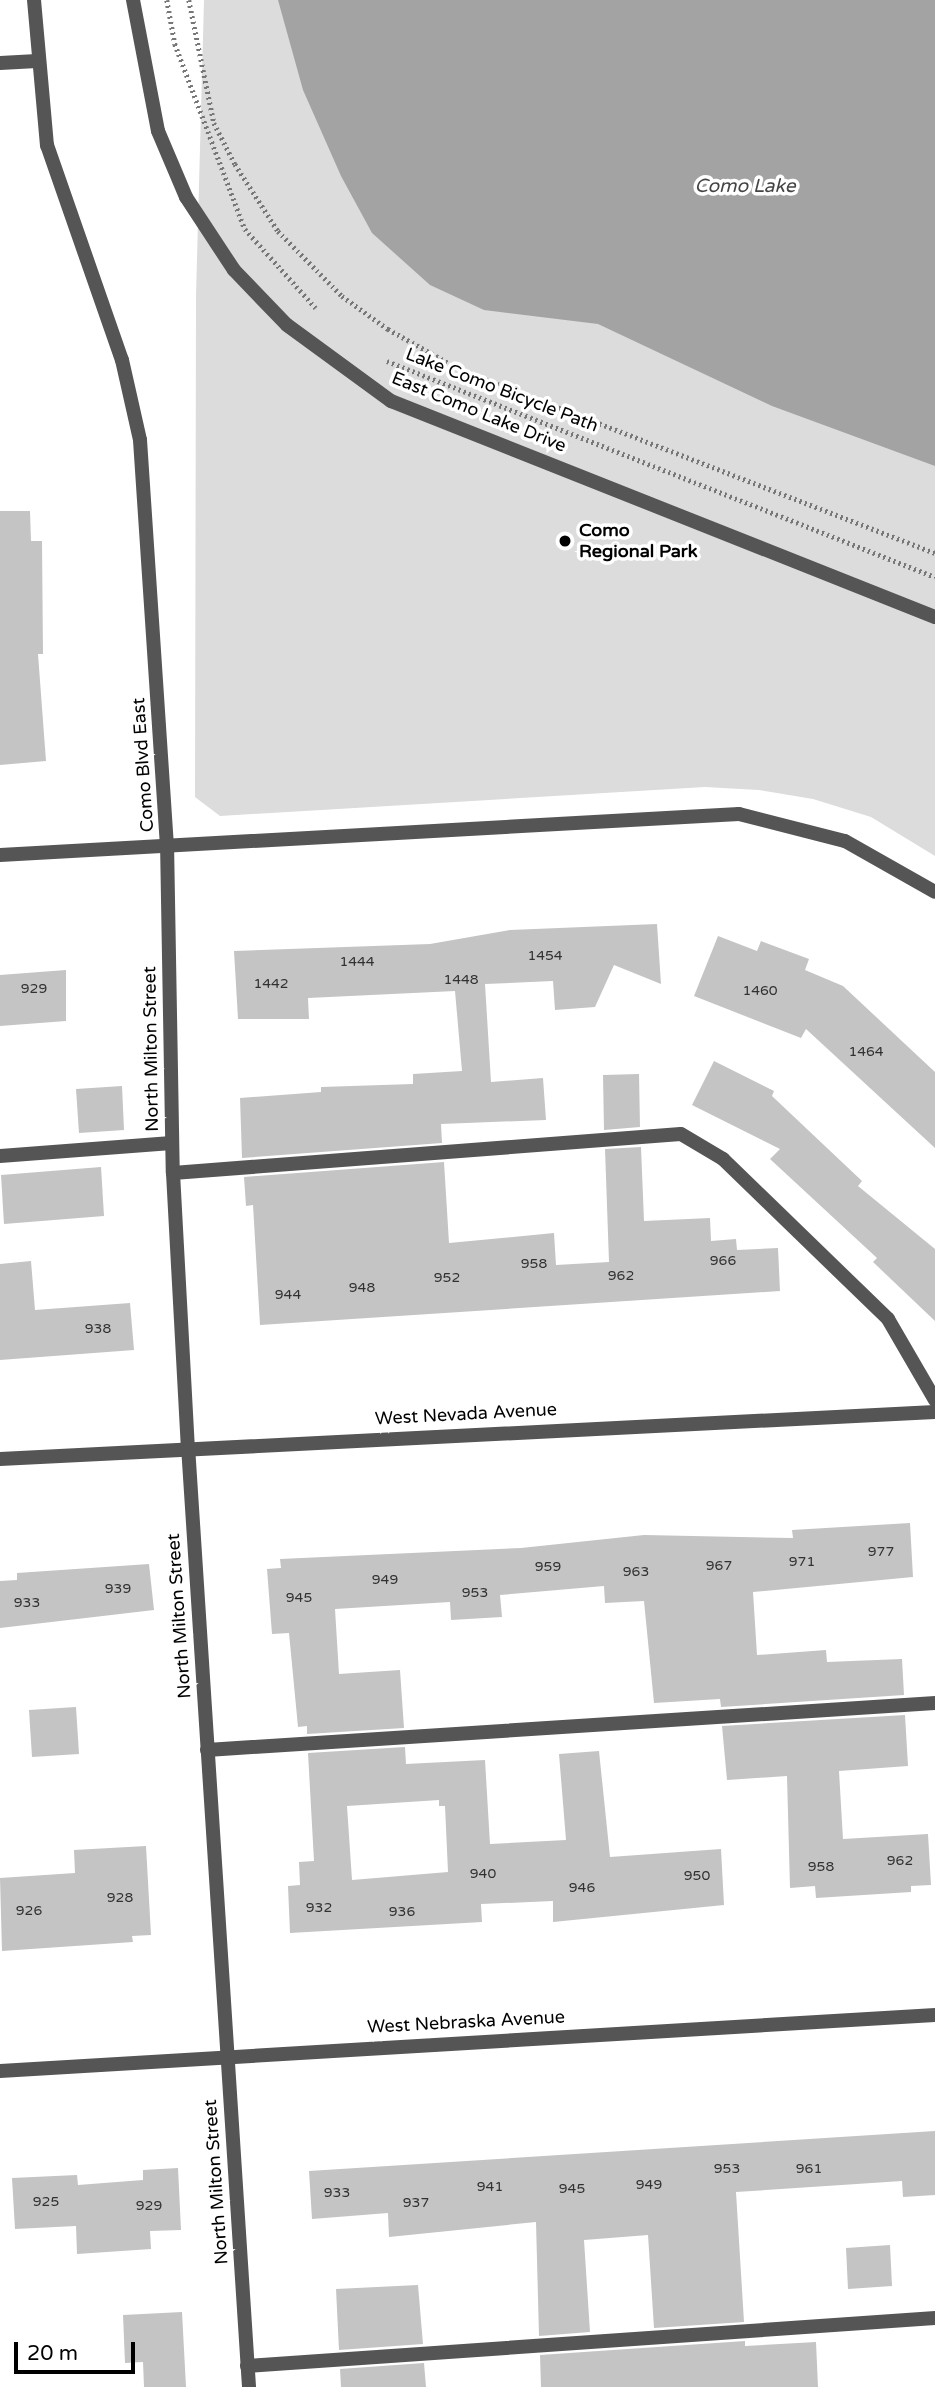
<!DOCTYPE html>
<html>
<head>
<meta charset="utf-8">
<style>
  body { margin:0 }
  #map { position:relative; width:935px; height:2387px; overflow:hidden; background:#fff; font-family:"Varela Round",sans-serif }
  div>[style] { position:absolute }
  .green>* { inset:0; background:#dcdcdc }
  .water>* { inset:0; background:#a3a3a3 }
  .building>* { inset:0; background:#c4c4c4 }
  .path>* { height:4.5px; margin-top:-2.25px; transform-origin:0; background:repeating-linear-gradient(90deg,#777 0 2px,transparent 0 5.5px) }
  .lane>* { height:14px; margin:-7px; padding:0 7px; transform-origin:7px; border-radius:7px; background:#555 }
  .street>* { height:14px; margin:-7px; padding:0 7px; transform-origin:7px; border-radius:7px; background:#555 }
  .dots>* { width:19px; height:19px; translate:-50% -50%; box-sizing:border-box; border:4px solid #fff; border-radius:50% }
  span { translate:-50% -50%; white-space:nowrap; text-align:center; line-height:1.15; -webkit-text-stroke:7px #fff; paint-order:stroke }
  .number-label { font-size:14px; color:#313131 }
  .number-label span { -webkit-text-stroke-width:0 }
  .street-label { font-size:18px; color:#000 }
  .poi-label { font-size:18px; color:#000; font-weight:700 }
  .left { translate:0 -50%; text-align:left }
  .water-label { font-size:19px; color:#444; font-style:italic }
  .scale { position:absolute; left:14px; top:2342px; width:121px; height:32px; box-sizing:border-box; border:4px solid #000; border-top:0; padding-left:9px; font-size:21px; line-height:24px; white-space:nowrap; color:#000; -webkit-text-stroke:5px #fff; paint-order:stroke }
</style>
</head>
<body>
<div id="map">
  <div class="green">
    <div style="clip-path:polygon(204px 0,935px 0,935px 856px,871px 817px,813px 799px,759px 790px,705px 787px,220px 816px,195px 797px,196px 296px)"></div>
  </div>
  <div class="water">
    <div style="clip-path:polygon(278px 0,935px 0,935px 466px,772px 406px,598px 324px,484px 310px,430px 285px,372px 233px,341px 176px,303px 90px)"></div>
  </div>
  <div class="building">
    <div style="clip-path:polygon(0 511px,30px 511px,31px 541px,42px 541px,43px 654px,38px 654px,46px 761px,0 765px)"></div>
    <div style="clip-path:polygon(657px 924px,661px 984px,614px 965px,595px 1007px,555px 1010px,553px 981px,485px 984px,491px 1082px,543px 1078px,546px 1120px,441px 1124px,442px 1143px,242px 1158px,240px 1098px,321px 1092px,321px 1087px,413px 1084px,413px 1074px,462px 1071px,455px 991px,308px 998px,309px 1019px,238px 1019px,234px 951px,430px 944px,510px 930px)"></div>
    <div style="clip-path:polygon(718px 936px,757px 951px,761px 941px,809px 959px,805px 970px,843px 986px,935px 1072px,935px 1148px,806px 1029px,801px 1038px,694px 996px)"></div>
    <div style="clip-path:polygon(66px 970px,66px 1021px,0 1026px,0 975px)"></div>
    <div style="clip-path:polygon(714px 1061px,774px 1091px,772px 1096px,862px 1181px,858px 1186px,935px 1249px,935px 1321px,873px 1262px,877px 1258px,770px 1159px,780px 1149px,692px 1105px)"></div>
    <div style="clip-path:polygon(639px 1074px,640px 1127px,604px 1130px,603px 1075px)"></div>
    <div style="clip-path:polygon(122px 1086px,124px 1130px,79px 1133px,76px 1089px)"></div>
    <div style="clip-path:polygon(641px 1147px,644px 1221px,710px 1218px,711px 1241px,736px 1239px,737px 1250px,778px 1248px,780px 1291px,260px 1325px,253px 1205px,246px 1206px,244px 1177px,444px 1162px,449px 1243px,554px 1233px,556px 1265px,609px 1262px,605px 1149px)"></div>
    <div style="clip-path:polygon(101px 1167px,104px 1216px,4px 1224px,1px 1175px)"></div>
    <div style="clip-path:polygon(31px 1261px,35px 1310px,130px 1303px,134px 1350px,0 1360px,0 1264px)"></div>
    <div style="clip-path:polygon(910px 1523px,913px 1577px,753px 1592px,757px 1655px,826px 1650px,827px 1662px,902px 1659px,904px 1695px,721px 1707px,720px 1699px,654px 1703px,644px 1601px,605px 1603px,604px 1586px,500px 1595px,502px 1617px,451px 1620px,450px 1602px,335px 1609px,339px 1674px,400px 1670px,404px 1728px,307px 1734px,307px 1726px,298px 1727px,289px 1633px,272px 1634px,267px 1569px,281px 1568px,280px 1559px,521px 1548px,644px 1535px,793px 1538px,792px 1530px)"></div>
    <div style="clip-path:polygon(149px 1564px,154px 1610px,0 1628px,0 1581px,17px 1580px,17px 1573px)"></div>
    <div style="clip-path:polygon(76px 1707px,79px 1754px,32px 1757px,29px 1710px)"></div>
    <div style="clip-path:polygon(905px 1715px,908px 1766px,839px 1771px,843px 1839px,928px 1834px,931px 1885px,911px 1886px,911px 1892px,816px 1898px,815px 1886px,790px 1888px,787px 1776px,727px 1780px,722px 1726px)"></div>
    <div style="clip-path:polygon(evenodd,405px 1747px,406px 1764px,485px 1760px,490px 1844px,566px 1840px,559px 1754px,599px 1751px,610px 1857px,721px 1849px,724px 1905px,553px 1922px,553px 1901px,481px 1904px,482px 1922px,290px 1933px,288px 1886px,300px 1885px,299px 1862px,314px 1861px,308px 1753px,405px 1747px,439px 1800px,439px 1806px,445px 1806px,448px 1872px,352px 1880px,347px 1806px,439px 1800px)"></div>
    <div style="clip-path:polygon(146px 1846px,151px 1935px,132px 1936px,133px 1942px,2px 1951px,0 1878px,75px 1873px,74px 1850px)"></div>
    <div style="clip-path:polygon(935px 2131px,935px 2195px,903px 2197px,902px 2181px,736px 2192px,744px 2322px,654px 2328px,648px 2235px,584px 2240px,590px 2332px,539px 2336px,536px 2222px,389px 2237px,388px 2213px,312px 2219px,309px 2171px)"></div>
    <div style="clip-path:polygon(178px 2168px,181px 2230px,150px 2231px,151px 2249px,77px 2254px,76px 2226px,15px 2229px,12px 2178px,77px 2175px,78px 2185px,143px 2180px,143px 2170px)"></div>
    <div style="clip-path:polygon(890px 2245px,892px 2286px,848px 2289px,846px 2248px)"></div>
    <div style="clip-path:polygon(418px 2285px,423px 2344px,339px 2350px,336px 2289px)"></div>
    <div style="clip-path:polygon(182px 2312px,186px 2387px,144px 2387px,143px 2362px,125px 2363px,123px 2315px)"></div>
    <div style="clip-path:polygon(745px 2341px,745px 2346px,816px 2342px,818px 2387px,541px 2387px,540px 2355px)"></div>
    <div style="clip-path:polygon(424px 2363px,426px 2387px,341px 2387px,340px 2369px)"></div>
  </div>
  <div class="path">
    <div style="left:167px;top:0;width:45px;rotate:79.7deg"></div>
    <div style="left:175px;top:44px;width:198px;rotate:69.3deg"></div>
    <div style="left:245px;top:229px;width:106px;rotate:48.1deg"></div>
    <div style="left:189px;top:0;width:126px;rotate:78.5deg"></div>
    <div style="left:214px;top:123px;width:46px;rotate:62.9deg"></div>
    <div style="left:235px;top:164px;width:80px;rotate:57.3deg"></div>
    <div style="left:278px;top:231px;width:91px;rotate:45.4deg"></div>
    <div style="left:342px;top:296px;width:57px;rotate:35.7deg"></div>
    <div style="left:388px;top:329px;width:84px;rotate:29.3deg"></div>
    <div style="left:461px;top:370px;width:508px;rotate:21.11deg"></div>
    <div style="left:387px;top:361px;width:589px;rotate:21.51deg"></div>
  </div>
  <div class="lane">
    <div style="left:0;top:1156px;width:172px;rotate:-4.3deg"></div>
    <div style="left:173px;top:1173px;width:509px;rotate:-4.39deg"></div>
    <div style="left:681px;top:1134px;width:49px;rotate:30.8deg"></div>
    <div style="left:723px;top:1159px;width:230px;rotate:44.1deg"></div>
    <div style="left:888px;top:1319px;width:94px;rotate:59.9deg"></div>
    <div style="left:207px;top:1750px;width:730px;rotate:-3.69deg"></div>
    <div style="left:247px;top:2366px;width:690px;rotate:-3.99deg"></div>
  </div>
  <div class="street">
    <div style="left:34px;top:0;width:146px;rotate:84.9deg"></div>
    <div style="left:47px;top:145px;width:228px;rotate:70.8deg"></div>
    <div style="left:122px;top:360px;width:82px;rotate:77.3deg"></div>
    <div style="left:140px;top:440px;width:403px;rotate:86.2deg"></div>
    <div style="left:167px;top:842px;width:331px;rotate:89deg"></div>
    <div style="left:173px;top:1173px;width:273px;rotate:86.9deg"></div>
    <div style="left:188px;top:1446px;width:943px;rotate:86.29deg"></div>
    <div style="left:133px;top:0;width:133px;rotate:79.2deg"></div>
    <div style="left:158px;top:131px;width:72px;rotate:67deg"></div>
    <div style="left:186px;top:197px;width:87px;rotate:56.7deg"></div>
    <div style="left:234px;top:270px;width:76px;rotate:46.1deg"></div>
    <div style="left:287px;top:325px;width:129px;rotate:36.2deg"></div>
    <div style="left:391px;top:401px;width:585px;rotate:21.66deg"></div>
    <div style="left:0;top:63px;width:37px;rotate:-3deg"></div>
    <div style="left:0;top:855px;width:740px;rotate:-3.18deg"></div>
    <div style="left:739px;top:814px;width:109px;rotate:14.3deg"></div>
    <div style="left:845px;top:841px;width:103px;rotate:29.5deg"></div>
    <div style="left:0;top:1459px;width:936px;rotate:-2.88deg"></div>
    <div style="left:0;top:2071px;width:937px;rotate:-3.43deg"></div>
  </div>
  <div class="dots">
    <div style="left:565px;top:541px;background:#000"></div>
  </div>
  <div class="number-label">
    <span style="left:545px;top:956px">1454</span>
    <span style="left:357px;top:962px">1444</span>
    <span style="left:461px;top:980px">1448</span>
    <span style="left:271px;top:984px">1442</span>
    <span style="left:34px;top:989px">929</span>
    <span style="left:760px;top:991px">1460</span>
    <span style="left:866px;top:1052px">1464</span>
    <span style="left:723px;top:1261px">966</span>
    <span style="left:534px;top:1264px">958</span>
    <span style="left:621px;top:1276px">962</span>
    <span style="left:447px;top:1278px">952</span>
    <span style="left:362px;top:1288px">948</span>
    <span style="left:288px;top:1295px">944</span>
    <span style="left:98px;top:1329px">938</span>
    <span style="left:881px;top:1552px">977</span>
    <span style="left:802px;top:1562px">971</span>
    <span style="left:719px;top:1566px">967</span>
    <span style="left:548px;top:1567px">959</span>
    <span style="left:636px;top:1572px">963</span>
    <span style="left:385px;top:1580px">949</span>
    <span style="left:118px;top:1589px">939</span>
    <span style="left:475px;top:1593px">953</span>
    <span style="left:299px;top:1598px">945</span>
    <span style="left:27px;top:1603px">933</span>
    <span style="left:900px;top:1861px">962</span>
    <span style="left:821px;top:1867px">958</span>
    <span style="left:483px;top:1874px">940</span>
    <span style="left:697px;top:1876px">950</span>
    <span style="left:582px;top:1888px">946</span>
    <span style="left:120px;top:1898px">928</span>
    <span style="left:319px;top:1908px">932</span>
    <span style="left:29px;top:1911px">926</span>
    <span style="left:402px;top:1912px">936</span>
    <span style="left:727px;top:2169px">953</span>
    <span style="left:809px;top:2169px">961</span>
    <span style="left:649px;top:2185px">949</span>
    <span style="left:490px;top:2187px">941</span>
    <span style="left:572px;top:2189px">945</span>
    <span style="left:337px;top:2193px">933</span>
    <span style="left:46px;top:2202px">925</span>
    <span style="left:416px;top:2203px">937</span>
    <span style="left:149px;top:2206px">929</span>
  </div>
  <div class="street-label">
    <span style="left:502px;top:390px;rotate:21deg">Lake Como Bicycle Path</span>
    <span style="left:479px;top:412px;rotate:22deg">East Como Lake Drive</span>
    <span style="left:143px;top:765px;rotate:-94deg">Como Blvd East</span>
    <span style="left:151px;top:1049px;rotate:-91deg">North Milton Street</span>
    <span style="left:466px;top:1414px;rotate:-3deg">West Nevada Avenue</span>
    <span style="left:179px;top:1616px;rotate:-94deg">North Milton Street</span>
    <span style="left:466px;top:2022px;rotate:-3deg">West Nebraska Avenue</span>
    <span style="left:216px;top:2182px;rotate:-94deg">North Milton Street</span>
  </div>
  <div class="poi-label">
    <span class="left" style="left:579px;top:541px">Como<br>Regional Park</span>
  </div>
  <div class="water-label">
    <span style="left:745px;top:187px">Como Lake</span>
  </div>
  <div class="scale">20 m</div>
</div>
</body>
</html>
